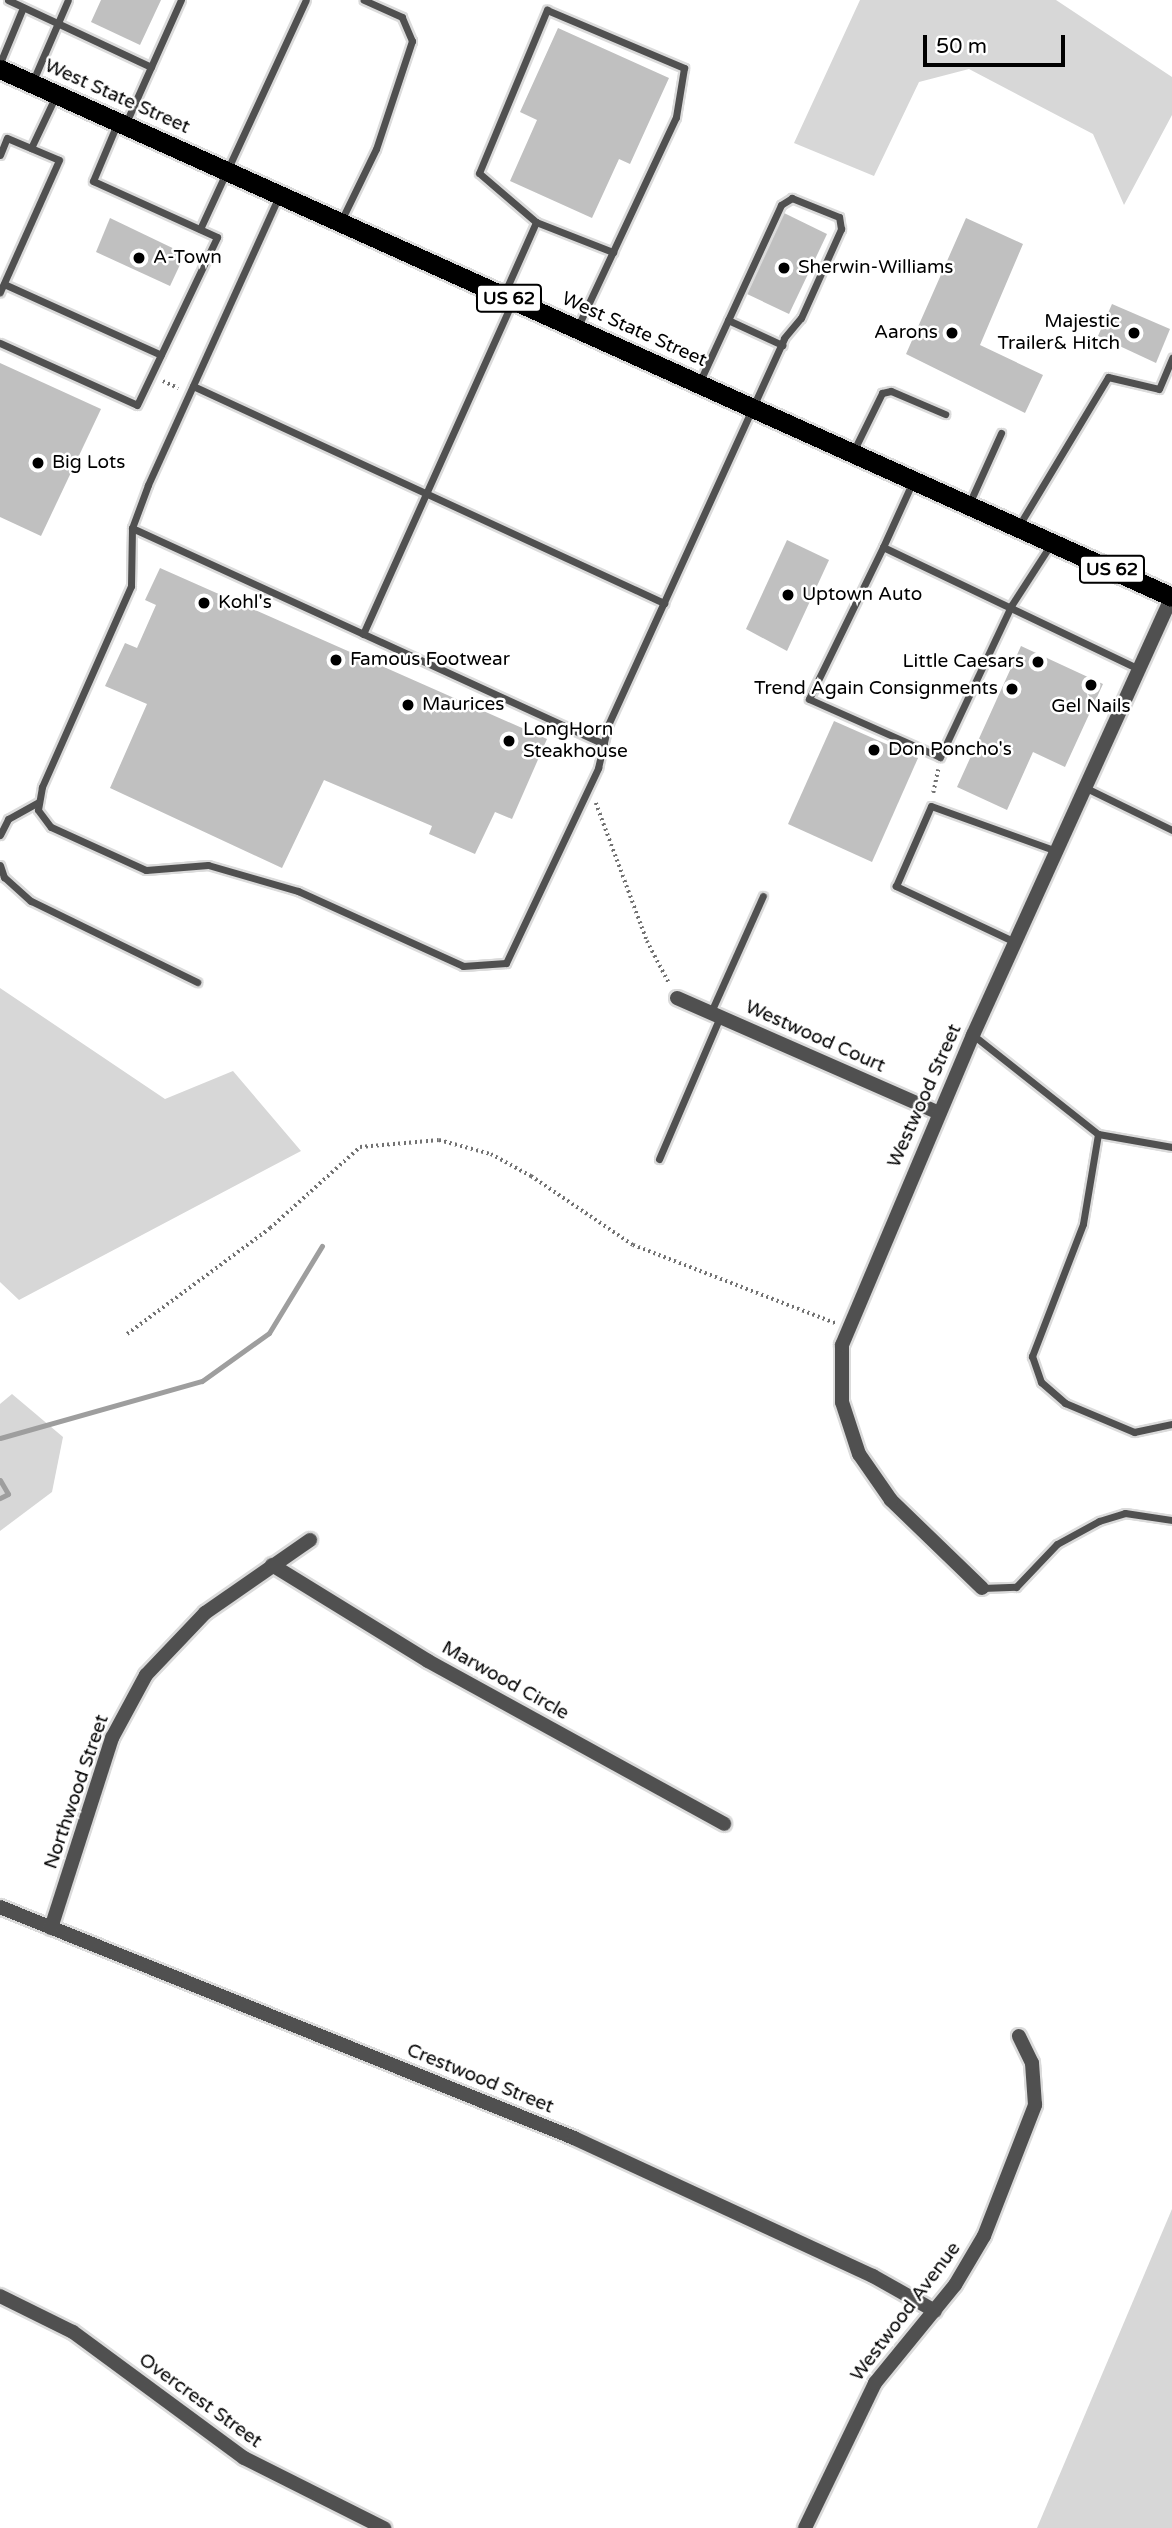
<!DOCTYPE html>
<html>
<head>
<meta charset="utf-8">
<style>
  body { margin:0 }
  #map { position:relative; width:1172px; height:2528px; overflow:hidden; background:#fff; font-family:"Varela Round",sans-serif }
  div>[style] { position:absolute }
  .green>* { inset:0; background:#d7d7d7 }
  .stream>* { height:5px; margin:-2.5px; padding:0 2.5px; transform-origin:2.5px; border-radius:2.5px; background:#9e9e9e }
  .building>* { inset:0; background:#c0c0c0 }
  .path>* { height:3.5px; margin-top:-1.75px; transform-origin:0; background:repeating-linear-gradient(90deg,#727272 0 2px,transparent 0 5.5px) }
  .roads { filter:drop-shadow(2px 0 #dbdbdb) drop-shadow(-2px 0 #dbdbdb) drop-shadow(0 2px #dbdbdb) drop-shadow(0 -2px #dbdbdb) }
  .service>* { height:7px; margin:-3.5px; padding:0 3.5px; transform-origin:3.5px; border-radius:3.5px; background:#505050 }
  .minor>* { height:14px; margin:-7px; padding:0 7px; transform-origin:7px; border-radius:7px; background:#505050 }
  .trunk>* { height:19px; margin:-9.5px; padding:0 9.5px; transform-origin:9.5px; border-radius:9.5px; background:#000 }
  .dots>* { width:19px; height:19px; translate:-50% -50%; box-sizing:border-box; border:4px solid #fff; border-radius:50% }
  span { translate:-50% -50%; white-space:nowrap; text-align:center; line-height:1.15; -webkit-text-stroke:5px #fff; paint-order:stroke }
  .shield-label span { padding:2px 5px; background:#fff; border:2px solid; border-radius:5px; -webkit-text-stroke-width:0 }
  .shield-label { font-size:18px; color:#000; font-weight:700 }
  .street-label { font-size:19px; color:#000 }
  .poi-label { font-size:19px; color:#000 }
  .left { translate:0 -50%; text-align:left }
  .right { translate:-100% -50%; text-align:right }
  .scale { position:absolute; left:923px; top:35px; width:142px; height:32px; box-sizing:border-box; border:4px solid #000; border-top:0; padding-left:9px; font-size:21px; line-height:24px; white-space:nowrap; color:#000; -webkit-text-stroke:5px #fff; paint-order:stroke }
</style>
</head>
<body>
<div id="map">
  <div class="green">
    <div style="clip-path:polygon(860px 0,1056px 0,1172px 77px,1172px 115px,1124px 205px,1093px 134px,969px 69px,919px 82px,874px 176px,794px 143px)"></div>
    <div style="clip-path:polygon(0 988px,165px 1099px,233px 1071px,301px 1151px,19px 1300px,0 1282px)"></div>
    <div style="clip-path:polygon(12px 1394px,63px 1437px,52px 1492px,0 1531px,0 1404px)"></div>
    <div style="clip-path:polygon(1172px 2209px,1172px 2528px,1037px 2528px)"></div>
  </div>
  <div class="stream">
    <div style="left:0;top:1438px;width:210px;rotate:-15.8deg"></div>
    <div style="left:202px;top:1381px;width:82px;rotate:-35.6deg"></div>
    <div style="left:269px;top:1333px;width:102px;rotate:-58.7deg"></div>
    <div style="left:0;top:1480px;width:16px;rotate:60deg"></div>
    <div style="left:8px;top:1494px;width:9px;rotate:153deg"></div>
  </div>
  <div class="building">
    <div style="clip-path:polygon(101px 0,161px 0,140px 45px,91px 22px)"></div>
    <div style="clip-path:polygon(558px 28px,669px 78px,630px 164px,619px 159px,592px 218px,510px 181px,537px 120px,520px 112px)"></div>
    <div style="clip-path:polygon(784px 213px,827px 234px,789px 314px,747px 294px)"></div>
    <div style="clip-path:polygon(110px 218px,185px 254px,170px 286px,96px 252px)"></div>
    <div style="clip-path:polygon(966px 218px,1023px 244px,980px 345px,1043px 375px,1025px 413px,906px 354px)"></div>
    <div style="clip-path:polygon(1112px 304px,1170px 329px,1156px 363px,1098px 336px)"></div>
    <div style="clip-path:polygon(0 363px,101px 409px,41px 536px,0 517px)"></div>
    <div style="clip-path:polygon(787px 540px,829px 560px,787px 651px,746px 629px)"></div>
    <div style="clip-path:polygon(160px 568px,547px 739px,512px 819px,495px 812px,475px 854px,429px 834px,432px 826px,324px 780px,282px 868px,110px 788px,147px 704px,105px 686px,125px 643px,137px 648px,156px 605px,145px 600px)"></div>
    <div style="clip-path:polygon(1021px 646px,1103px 684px,1065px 767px,1033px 752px,1007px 810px,957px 787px)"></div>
    <div style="clip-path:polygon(834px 721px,918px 758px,872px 862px,788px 824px)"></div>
  </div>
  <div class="path">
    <div style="left:163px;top:381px;width:17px;rotate:25deg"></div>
    <div style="left:933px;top:793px;width:24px;rotate:-78deg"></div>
    <div style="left:596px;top:803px;width:147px;rotate:69.7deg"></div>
    <div style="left:647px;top:941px;width:47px;rotate:62.4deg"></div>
    <div style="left:127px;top:1334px;width:178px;rotate:-36.5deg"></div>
    <div style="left:270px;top:1228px;width:121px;rotate:-42deg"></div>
    <div style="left:360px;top:1147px;width:79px;rotate:-5.1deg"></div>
    <div style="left:439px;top:1140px;width:54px;rotate:15.1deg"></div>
    <div style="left:491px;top:1154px;width:46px;rotate:28.8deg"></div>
    <div style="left:531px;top:1176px;width:123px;rotate:34.1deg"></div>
    <div style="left:633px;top:1245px;width:217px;rotate:21.1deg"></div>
  </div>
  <div class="roads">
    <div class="service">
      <div style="left:8px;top:0;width:158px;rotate:25.1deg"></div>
      <div style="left:0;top:63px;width:57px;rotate:-67.5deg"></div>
      <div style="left:32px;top:83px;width:90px;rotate:-66.6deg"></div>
      <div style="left:125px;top:125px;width:137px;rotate:-65.9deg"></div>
      <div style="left:31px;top:148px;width:59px;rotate:-64.7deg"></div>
      <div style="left:0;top:155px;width:18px;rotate:-68deg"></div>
      <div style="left:7px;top:138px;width:56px;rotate:22.9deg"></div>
      <div style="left:59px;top:160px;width:145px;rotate:114.1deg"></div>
      <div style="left:279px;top:196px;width:317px;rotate:114.4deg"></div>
      <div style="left:148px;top:485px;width:46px;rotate:110.4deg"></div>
      <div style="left:132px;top:528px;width:58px;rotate:91deg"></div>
      <div style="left:131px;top:586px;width:220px;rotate:113.9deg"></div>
      <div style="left:42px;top:787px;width:23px;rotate:100deg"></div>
      <div style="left:38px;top:810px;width:21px;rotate:53deg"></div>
      <div style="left:51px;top:827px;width:104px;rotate:24.4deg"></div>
      <div style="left:146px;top:870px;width:62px;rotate:-4.6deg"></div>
      <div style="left:208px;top:865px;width:94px;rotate:16.1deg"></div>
      <div style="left:298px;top:891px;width:181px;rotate:24.4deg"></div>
      <div style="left:463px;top:966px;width:43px;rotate:-4deg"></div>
      <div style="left:506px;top:963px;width:216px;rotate:-64.7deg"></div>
      <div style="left:598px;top:768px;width:44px;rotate:-76.9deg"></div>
      <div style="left:608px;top:725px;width:425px;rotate:-65.5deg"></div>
      <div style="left:784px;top:338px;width:26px;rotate:-50deg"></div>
      <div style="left:801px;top:318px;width:98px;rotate:-65.8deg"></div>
      <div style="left:841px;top:229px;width:12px;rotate:-99deg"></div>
      <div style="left:839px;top:217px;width:51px;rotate:-158deg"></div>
      <div style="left:792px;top:198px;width:13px;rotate:148deg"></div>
      <div style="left:781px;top:205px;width:196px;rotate:114.7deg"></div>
      <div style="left:341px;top:221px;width:80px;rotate:-64.1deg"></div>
      <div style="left:376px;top:149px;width:114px;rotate:-71.6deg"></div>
      <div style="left:412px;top:41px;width:26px;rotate:-113deg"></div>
      <div style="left:402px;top:17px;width:42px;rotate:-155.9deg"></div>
      <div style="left:536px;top:222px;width:83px;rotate:21.3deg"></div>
      <div style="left:200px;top:229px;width:252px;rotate:-65.2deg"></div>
      <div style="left:4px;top:284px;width:172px;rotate:24.3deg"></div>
      <div style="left:504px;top:294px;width:79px;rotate:-66deg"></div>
      <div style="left:536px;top:222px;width:75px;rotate:-139.3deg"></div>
      <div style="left:479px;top:173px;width:177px;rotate:-67.4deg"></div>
      <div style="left:547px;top:10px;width:149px;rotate:22.9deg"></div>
      <div style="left:684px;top:68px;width:50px;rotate:99.3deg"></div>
      <div style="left:676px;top:117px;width:233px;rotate:115.1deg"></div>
      <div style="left:728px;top:320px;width:60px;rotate:24.8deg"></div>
      <div style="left:0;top:343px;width:150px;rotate:24.3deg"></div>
      <div style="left:137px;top:405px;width:186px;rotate:-64.5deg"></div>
      <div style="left:217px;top:237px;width:136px;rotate:-155.7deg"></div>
      <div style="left:93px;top:181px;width:62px;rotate:-67.2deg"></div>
      <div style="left:193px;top:386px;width:519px;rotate:24.74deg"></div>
      <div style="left:853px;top:452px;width:66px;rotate:-63.8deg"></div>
      <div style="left:882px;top:393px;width:9px;rotate:-13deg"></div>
      <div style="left:891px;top:391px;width:59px;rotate:23.1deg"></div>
      <div style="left:913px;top:481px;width:72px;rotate:114.4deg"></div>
      <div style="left:883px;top:547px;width:284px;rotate:25.5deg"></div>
      <div style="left:969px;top:504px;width:78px;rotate:-65.7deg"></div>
      <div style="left:1018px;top:527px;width:175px;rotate:-59deg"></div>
      <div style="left:1108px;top:377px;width:52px;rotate:13.2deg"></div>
      <div style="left:1159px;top:389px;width:34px;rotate:-67deg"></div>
      <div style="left:132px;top:528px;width:519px;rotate:24.59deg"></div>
      <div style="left:883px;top:547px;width:169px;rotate:116deg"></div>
      <div style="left:809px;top:699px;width:143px;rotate:23.9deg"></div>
      <div style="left:940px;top:757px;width:167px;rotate:-64.8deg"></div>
      <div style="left:1011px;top:606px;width:74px;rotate:-57.2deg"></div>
      <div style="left:363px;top:634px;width:363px;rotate:-65.8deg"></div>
      <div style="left:1086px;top:788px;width:96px;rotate:26deg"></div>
      <div style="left:0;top:835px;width:18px;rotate:-63deg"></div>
      <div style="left:8px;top:819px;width:35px;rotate:-29deg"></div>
      <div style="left:0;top:865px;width:13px;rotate:72deg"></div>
      <div style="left:4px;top:877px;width:36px;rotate:42deg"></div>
      <div style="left:31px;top:901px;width:185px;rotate:26deg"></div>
      <div style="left:1015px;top:942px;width:132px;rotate:-154.8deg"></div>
      <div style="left:896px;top:886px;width:87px;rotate:-66.4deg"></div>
      <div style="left:931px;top:806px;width:134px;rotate:19.7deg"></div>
      <div style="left:711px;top:1012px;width:127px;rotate:-65.9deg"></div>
      <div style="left:973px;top:1035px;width:159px;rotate:38.4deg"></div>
      <div style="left:1172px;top:1147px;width:75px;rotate:-170deg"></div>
      <div style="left:1098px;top:1134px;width:91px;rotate:99.5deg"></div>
      <div style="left:1083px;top:1224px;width:142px;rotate:111.1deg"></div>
      <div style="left:1032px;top:1356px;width:28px;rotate:71deg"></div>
      <div style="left:1041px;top:1382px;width:32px;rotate:41deg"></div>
      <div style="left:1065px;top:1403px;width:75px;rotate:22.8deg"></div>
      <div style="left:1134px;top:1432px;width:39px;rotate:-12deg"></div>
      <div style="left:659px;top:1159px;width:155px;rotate:-66.8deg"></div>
      <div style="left:982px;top:1588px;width:34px;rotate:-2deg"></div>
      <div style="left:1016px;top:1587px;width:59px;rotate:-46.4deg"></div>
      <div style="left:1057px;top:1544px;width:48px;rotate:-28.7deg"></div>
      <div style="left:1099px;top:1521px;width:27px;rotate:-17deg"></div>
      <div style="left:1125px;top:1513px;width:48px;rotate:8.5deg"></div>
    </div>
    <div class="minor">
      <div style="left:677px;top:998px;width:286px;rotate:23.7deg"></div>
      <div style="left:272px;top:1565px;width:183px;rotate:31.6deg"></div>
      <div style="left:428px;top:1661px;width:338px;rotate:28.8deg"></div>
      <div style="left:982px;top:1588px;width:127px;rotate:-136deg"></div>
      <div style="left:891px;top:1500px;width:56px;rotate:-124.8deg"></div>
      <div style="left:859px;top:1454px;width:55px;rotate:-108.1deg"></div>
      <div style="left:842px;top:1402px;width:57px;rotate:-90deg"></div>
      <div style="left:842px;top:1345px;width:337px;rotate:-67.1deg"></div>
      <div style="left:973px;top:1035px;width:481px;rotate:-65.6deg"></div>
      <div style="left:0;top:1907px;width:619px;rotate:21.92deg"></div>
      <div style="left:574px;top:2138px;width:329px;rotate:24.8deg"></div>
      <div style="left:873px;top:2276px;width:71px;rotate:29.4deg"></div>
      <div style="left:51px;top:1928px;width:200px;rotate:-72.2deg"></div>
      <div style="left:112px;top:1738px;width:72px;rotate:-61.6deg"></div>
      <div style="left:146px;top:1675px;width:86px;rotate:-46.4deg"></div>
      <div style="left:205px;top:1613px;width:128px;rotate:-34.8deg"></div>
      <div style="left:0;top:2296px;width:81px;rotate:26.3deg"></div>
      <div style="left:73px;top:2332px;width:212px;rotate:36.4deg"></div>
      <div style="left:244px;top:2458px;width:157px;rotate:26.6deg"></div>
      <div style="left:805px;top:2528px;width:161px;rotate:-64.2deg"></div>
      <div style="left:875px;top:2383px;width:127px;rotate:-50.8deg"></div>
      <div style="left:955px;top:2285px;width:57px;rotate:-59.4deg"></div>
      <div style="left:984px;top:2236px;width:141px;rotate:-68.7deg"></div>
      <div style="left:1035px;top:2105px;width:42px;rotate:-94.1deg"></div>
      <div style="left:1032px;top:2063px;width:30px;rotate:-116deg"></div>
    </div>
    <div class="trunk">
      <div style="left:0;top:69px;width:1285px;rotate:24.25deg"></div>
    </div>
  </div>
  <div class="dots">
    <div style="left:139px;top:258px;background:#000"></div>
    <div style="left:784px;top:268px;background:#000"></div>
    <div style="left:952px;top:333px;background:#000"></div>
    <div style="left:1134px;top:333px;background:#000"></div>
    <div style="left:38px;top:463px;background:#000"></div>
    <div style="left:788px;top:595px;background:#000"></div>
    <div style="left:204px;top:603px;background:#000"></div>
    <div style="left:336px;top:660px;background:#000"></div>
    <div style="left:1038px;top:662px;background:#000"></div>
    <div style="left:1091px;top:685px;background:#000"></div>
    <div style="left:1012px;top:689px;background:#000"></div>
    <div style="left:408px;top:705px;background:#000"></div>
    <div style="left:509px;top:741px;background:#000"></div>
    <div style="left:874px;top:750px;background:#000"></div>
  </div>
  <div class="shield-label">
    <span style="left:509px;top:298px">US 62</span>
    <span style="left:1112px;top:569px">US 62</span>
  </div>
  <div class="street-label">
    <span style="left:117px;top:97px;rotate:24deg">West State Street</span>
    <span style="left:634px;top:330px;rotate:24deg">West State Street</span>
    <span style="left:815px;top:1037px;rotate:24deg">Westwood Court</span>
    <span style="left:925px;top:1096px;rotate:-66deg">Westwood Street</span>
    <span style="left:505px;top:1681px;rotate:29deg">Marwood Circle</span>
    <span style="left:77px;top:1792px;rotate:-71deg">Northwood Street</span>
    <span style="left:480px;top:2079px;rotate:22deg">Crestwood Street</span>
    <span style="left:906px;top:2312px;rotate:-53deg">Westwood Avenue</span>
    <span style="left:200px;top:2401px;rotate:36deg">Overcrest Street</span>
  </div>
  <div class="poi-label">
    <span class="left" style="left:153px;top:258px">A-Town</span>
    <span class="left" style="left:798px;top:268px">Sherwin-Williams</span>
    <span class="right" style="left:1120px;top:333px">Majestic<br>Trailer&amp; Hitch</span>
    <span class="right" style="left:938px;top:333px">Aarons</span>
    <span class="left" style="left:52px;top:463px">Big Lots</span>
    <span class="left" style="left:802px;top:595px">Uptown Auto</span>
    <span class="left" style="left:218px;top:603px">Kohl's</span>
    <span class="left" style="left:350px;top:660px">Famous Footwear</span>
    <span class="right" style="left:1024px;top:662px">Little Caesars</span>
    <span class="right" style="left:998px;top:689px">Trend Again Consignments</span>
    <span class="left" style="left:422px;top:705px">Maurices</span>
    <span style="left:1091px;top:707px">Gel Nails</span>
    <span class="left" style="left:523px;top:741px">LongHorn<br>Steakhouse</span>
    <span class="left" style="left:888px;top:750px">Don Poncho's</span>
  </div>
  <div class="scale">50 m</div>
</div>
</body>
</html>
